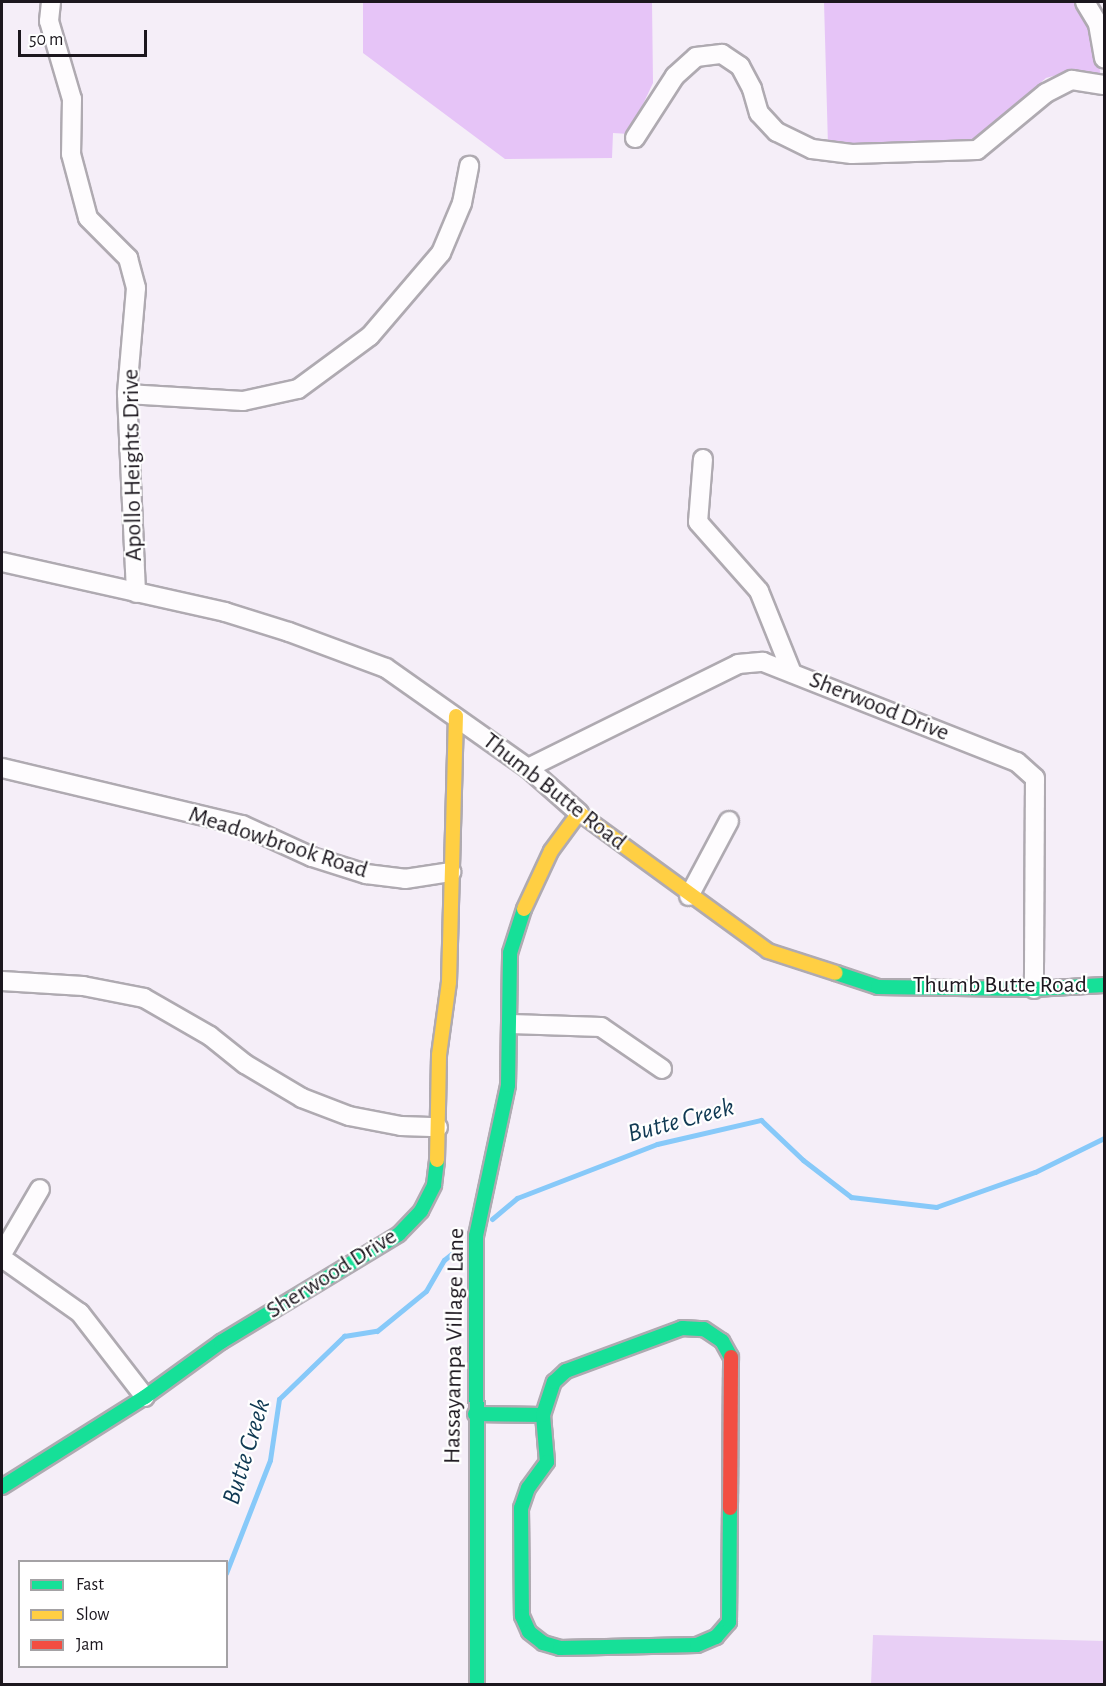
<!DOCTYPE html>
<html>
<head>
<meta charset="utf-8">
<style>
  body { margin:0 }
  #map { position:relative; width:1106px; height:1686px; overflow:hidden; background:#f5eef8; font-family:"Alegreya Sans",sans-serif }
  div>[style] { position:absolute }
  .green>* { inset:0; background:#e8cff5 }
  .forest>* { inset:0; background:#e6c4f7 }
  .stream>* { height:5px; margin:-2.5px; padding:0 2.5px; transform-origin:2.5px; border-radius:2.5px; background:#87c9f9 }
  .roads { filter:drop-shadow(2px 0 #afaab1) drop-shadow(-2px 0 #afaab1) drop-shadow(0 2px #afaab1) drop-shadow(0 -2px #afaab1) }
  .street>* { height:18px; margin:-9px; padding:0 9px; transform-origin:9px; border-radius:9px; background:#fefcfe }
  .fast>* { height:14px; margin:-7px; padding:0 7px; transform-origin:7px; border-radius:7px; background:#16e098 }
  .slow>* { height:14px; margin:-7px; padding:0 7px; transform-origin:7px; border-radius:7px; background:#ffcf43 }
  .jam>* { height:14px; margin:-7px; padding:0 7px; transform-origin:7px; border-radius:7px; background:#f24e42 }
  span { translate:-50% -50%; white-space:nowrap; text-align:center; line-height:1.15; -webkit-text-stroke:4.5px #fff; paint-order:stroke }
  .street-label { font-size:24px; color:#1c171e }
  .water-label { font-size:26px; color:#103953; font-style:italic }
  .frame { position:absolute; inset:0; border:3px solid #1c171e; pointer-events:none }
  .legend { position:absolute; left:18px; top:1560px; width:210px; height:108px; box-sizing:border-box; background:#fff; border:2px solid #a4a2a5; margin:0; padding:8px 10px; list-style:none; font-size:18px; color:#1c171e }
  .legend li { display:flex; align-items:center; gap:12px; height:30px }
  .legend b { width:30px; border:2px solid #a4a2a5 }
  .scale { position:absolute; left:18px; top:30px; width:129px; height:27px; box-sizing:border-box; border:3px solid #1c171e; border-top:0; padding-left:8px; font-size:18px; line-height:21px; white-space:nowrap; color:#1c171e; -webkit-text-stroke:4px #fff; paint-order:stroke }
</style>
</head>
<body>
<div id="map">
  <div class="green">
    <div style="clip-path:polygon(873px 1635px,1104px 1641px,1104px 1684px,871px 1684px)"></div>
  </div>
  <div class="forest">
    <div style="clip-path:polygon(363px 2px,652px 2px,653px 83px,629px 134px,613px 133px,612px 158px,505px 159px,363px 53px)"></div>
    <div style="clip-path:polygon(824px 2px,1078px 2px,1089px 18px,1101px 76px,1064px 73px,1046px 78px,974px 142px,828px 146px)"></div>
  </div>
  <div class="stream">
    <div style="left:492px;top:1219px;width:33px;rotate:-40deg"></div>
    <div style="left:517px;top:1198px;width:150px;rotate:-21.1deg"></div>
    <div style="left:657px;top:1144px;width:107px;rotate:-13deg"></div>
    <div style="left:761px;top:1120px;width:58px;rotate:43.6deg"></div>
    <div style="left:803px;top:1160px;width:61px;rotate:37.6deg"></div>
    <div style="left:851px;top:1197px;width:86px;rotate:6.7deg"></div>
    <div style="left:936px;top:1207px;width:105px;rotate:-19.5deg"></div>
    <div style="left:1035px;top:1172px;width:77px;rotate:-26.2deg"></div>
    <div style="left:226px;top:1573px;width:121px;rotate:-68.7deg"></div>
    <div style="left:270px;top:1460px;width:62px;rotate:-81.6deg"></div>
    <div style="left:279px;top:1399px;width:91px;rotate:-44.1deg"></div>
    <div style="left:344px;top:1336px;width:33px;rotate:-9deg"></div>
    <div style="left:377px;top:1331px;width:63px;rotate:-39.2deg"></div>
    <div style="left:426px;top:1291px;width:36px;rotate:-60deg"></div>
    <div style="left:444px;top:1260px;width:21px;rotate:-39deg"></div>
  </div>
  <div class="roads">
    <div class="street">
      <div style="left:51px;top:2px;width:19px;rotate:96deg"></div>
      <div style="left:49px;top:21px;width:81px;rotate:73.6deg"></div>
      <div style="left:72px;top:99px;width:55px;rotate:91deg"></div>
      <div style="left:71px;top:154px;width:66px;rotate:75.1deg"></div>
      <div style="left:88px;top:218px;width:57px;rotate:45deg"></div>
      <div style="left:128px;top:258px;width:31px;rotate:75deg"></div>
      <div style="left:136px;top:288px;width:106px;rotate:94.9deg"></div>
      <div style="left:127px;top:394px;width:199px;rotate:87.4deg"></div>
      <div style="left:1085px;top:2px;width:26px;rotate:59deg"></div>
      <div style="left:1098px;top:24px;width:35px;rotate:80deg"></div>
      <div style="left:635px;top:138px;width:74px;rotate:-57.2deg"></div>
      <div style="left:675px;top:76px;width:28px;rotate:-42deg"></div>
      <div style="left:696px;top:57px;width:26px;rotate:-7deg"></div>
      <div style="left:722px;top:54px;width:22px;rotate:34deg"></div>
      <div style="left:740px;top:66px;width:26px;rotate:62deg"></div>
      <div style="left:752px;top:89px;width:25px;rotate:74deg"></div>
      <div style="left:759px;top:113px;width:26px;rotate:47deg"></div>
      <div style="left:777px;top:132px;width:39px;rotate:26deg"></div>
      <div style="left:812px;top:149px;width:40px;rotate:7.1deg"></div>
      <div style="left:852px;top:154px;width:125px;rotate:-1.8deg"></div>
      <div style="left:977px;top:150px;width:89px;rotate:-39.6deg"></div>
      <div style="left:1046px;top:93px;width:29px;rotate:-27deg"></div>
      <div style="left:1072px;top:80px;width:32px;rotate:9deg"></div>
      <div style="left:127px;top:394px;width:116px;rotate:3.5deg"></div>
      <div style="left:243px;top:401px;width:56px;rotate:-12.3deg"></div>
      <div style="left:298px;top:389px;width:89px;rotate:-36.4deg"></div>
      <div style="left:370px;top:336px;width:109px;rotate:-49.5deg"></div>
      <div style="left:441px;top:253px;width:54px;rotate:-67.2deg"></div>
      <div style="left:462px;top:203px;width:38px;rotate:-79deg"></div>
      <div style="left:703px;top:459px;width:63px;rotate:94.5deg"></div>
      <div style="left:698px;top:522px;width:92px;rotate:48.5deg"></div>
      <div style="left:759px;top:591px;width:88px;rotate:68.1deg"></div>
      <div style="left:2px;top:562px;width:229px;rotate:12.6deg"></div>
      <div style="left:225px;top:612px;width:67px;rotate:17.4deg"></div>
      <div style="left:289px;top:632px;width:103px;rotate:20.4deg"></div>
      <div style="left:386px;top:668px;width:174px;rotate:35.2deg"></div>
      <div style="left:528px;top:768px;width:68px;rotate:41.4deg"></div>
      <div style="left:2px;top:768px;width:247px;rotate:13.4deg"></div>
      <div style="left:242px;top:825px;width:77px;rotate:24.6deg"></div>
      <div style="left:312px;top:857px;width:57px;rotate:17.5deg"></div>
      <div style="left:366px;top:874px;width:39px;rotate:7deg"></div>
      <div style="left:405px;top:879px;width:47px;rotate:-8.7deg"></div>
      <div style="left:528px;top:768px;width:234px;rotate:-26.3deg"></div>
      <div style="left:738px;top:664px;width:25px;rotate:-5deg"></div>
      <div style="left:763px;top:662px;width:273px;rotate:21.5deg"></div>
      <div style="left:1017px;top:762px;width:24px;rotate:42deg"></div>
      <div style="left:1035px;top:778px;width:211px;rotate:90.3deg"></div>
      <div style="left:689px;top:896px;width:85px;rotate:-61.9deg"></div>
      <div style="left:2px;top:981px;width:81px;rotate:3.5deg"></div>
      <div style="left:83px;top:986px;width:62px;rotate:11.1deg"></div>
      <div style="left:144px;top:998px;width:76px;rotate:29.9deg"></div>
      <div style="left:210px;top:1036px;width:45px;rotate:38.7deg"></div>
      <div style="left:245px;top:1064px;width:66px;rotate:30.8deg"></div>
      <div style="left:302px;top:1098px;width:50px;rotate:21deg"></div>
      <div style="left:349px;top:1116px;width:53px;rotate:10.9deg"></div>
      <div style="left:401px;top:1126px;width:37px;rotate:2deg"></div>
      <div style="left:511px;top:1024px;width:90px;rotate:1.9deg"></div>
      <div style="left:601px;top:1027px;width:74px;rotate:34.5deg"></div>
      <div style="left:2px;top:1254px;width:75px;rotate:-59.7deg"></div>
      <div style="left:2px;top:1258px;width:95px;rotate:35.2deg"></div>
      <div style="left:80px;top:1313px;width:106px;rotate:52.3deg"></div>
    </div>
    <div class="fast">
      <div style="left:836px;top:973px;width:44px;rotate:18.4deg"></div>
      <div style="left:878px;top:987px;width:156px;rotate:0.7deg"></div>
      <div style="left:1034px;top:989px;width:70px;rotate:-3.3deg"></div>
      <div style="left:475px;top:1414px;width:68px;rotate:0.8deg"></div>
      <div style="left:543px;top:1415px;width:47px;rotate:85.1deg"></div>
      <div style="left:547px;top:1462px;width:32px;rotate:126deg"></div>
      <div style="left:528px;top:1488px;width:21px;rotate:109deg"></div>
      <div style="left:521px;top:1508px;width:108px;rotate:89.5deg"></div>
      <div style="left:522px;top:1616px;width:17px;rotate:66deg"></div>
      <div style="left:529px;top:1632px;width:18px;rotate:38deg"></div>
      <div style="left:543px;top:1643px;width:18px;rotate:16deg"></div>
      <div style="left:560px;top:1648px;width:137px;rotate:-1.3deg"></div>
      <div style="left:697px;top:1645px;width:21px;rotate:-23deg"></div>
      <div style="left:716px;top:1637px;width:20px;rotate:-49deg"></div>
      <div style="left:729px;top:1622px;width:114px;rotate:-89.5deg"></div>
      <div style="left:543px;top:1415px;width:35px;rotate:-72deg"></div>
      <div style="left:554px;top:1382px;width:16px;rotate:-43deg"></div>
      <div style="left:566px;top:1371px;width:124px;rotate:-20.3deg"></div>
      <div style="left:682px;top:1328px;width:22px;rotate:3deg"></div>
      <div style="left:704px;top:1329px;width:22px;rotate:34deg"></div>
      <div style="left:722px;top:1341px;width:18px;rotate:61deg"></div>
      <div style="left:2px;top:1487px;width:169px;rotate:-32.2deg"></div>
      <div style="left:145px;top:1397px;width:94px;rotate:-35.9deg"></div>
      <div style="left:221px;top:1342px;width:208px;rotate:-31.2deg"></div>
      <div style="left:399px;top:1234px;width:32px;rotate:-46deg"></div>
      <div style="left:421px;top:1211px;width:29px;rotate:-63deg"></div>
      <div style="left:434px;top:1185px;width:25px;rotate:-83deg"></div>
      <div style="left:477px;top:1684px;width:448px;rotate:-90.1deg"></div>
      <div style="left:476px;top:1236px;width:154px;rotate:-78deg"></div>
      <div style="left:508px;top:1085px;width:132px;rotate:-89.1deg"></div>
      <div style="left:510px;top:953px;width:46px;rotate:-72.3deg"></div>
    </div>
    <div class="slow">
      <div style="left:524px;top:909px;width:64px;rotate:-65deg"></div>
      <div style="left:551px;top:851px;width:47px;rotate:-53.6deg"></div>
      <div style="left:579px;top:813px;width:234px;rotate:36.1deg"></div>
      <div style="left:768px;top:951px;width:71px;rotate:17.9deg"></div>
      <div style="left:437px;top:1160px;width:105px;rotate:-88.9deg"></div>
      <div style="left:439px;top:1055px;width:74px;rotate:-82.2deg"></div>
      <div style="left:449px;top:982px;width:266px;rotate:-88.5deg"></div>
    </div>
    <div class="jam">
      <div style="left:730px;top:1508px;width:151px;rotate:-89.6deg"></div>
    </div>
  </div>
  <div class="street-label">
    <span style="left:133px;top:465px;rotate:-91deg">Apollo Heights Drive</span>
    <span style="left:879px;top:707px;rotate:22deg">Sherwood Drive</span>
    <span style="left:554px;top:792px;rotate:38deg">Thumb Butte Road</span>
    <span style="left:278px;top:843px;rotate:18deg">Meadowbrook Road</span>
    <span style="left:1000px;top:986px">Thumb Butte Road</span>
    <span style="left:332px;top:1274px;rotate:-32deg">Sherwood Drive</span>
    <span style="left:455px;top:1346px;rotate:-89deg">Hassayampa Village Lane</span>
  </div>
  <div class="water-label">
    <span style="left:681px;top:1121px;rotate:-15deg">Butte Creek</span>
    <span style="left:247px;top:1452px;rotate:-73deg">Butte Creek</span>
  </div>
  <div class="frame"></div>
  <ul class="legend">
  <li><b style="height:8px;background:#16e098"></b>Fast</li>
  <li><b style="height:8px;background:#ffcf43"></b>Slow</li>
  <li><b style="height:8px;background:#f24e42"></b>Jam</li>
  </ul>
  <div class="scale">50 m</div>
</div>
</body>
</html>
